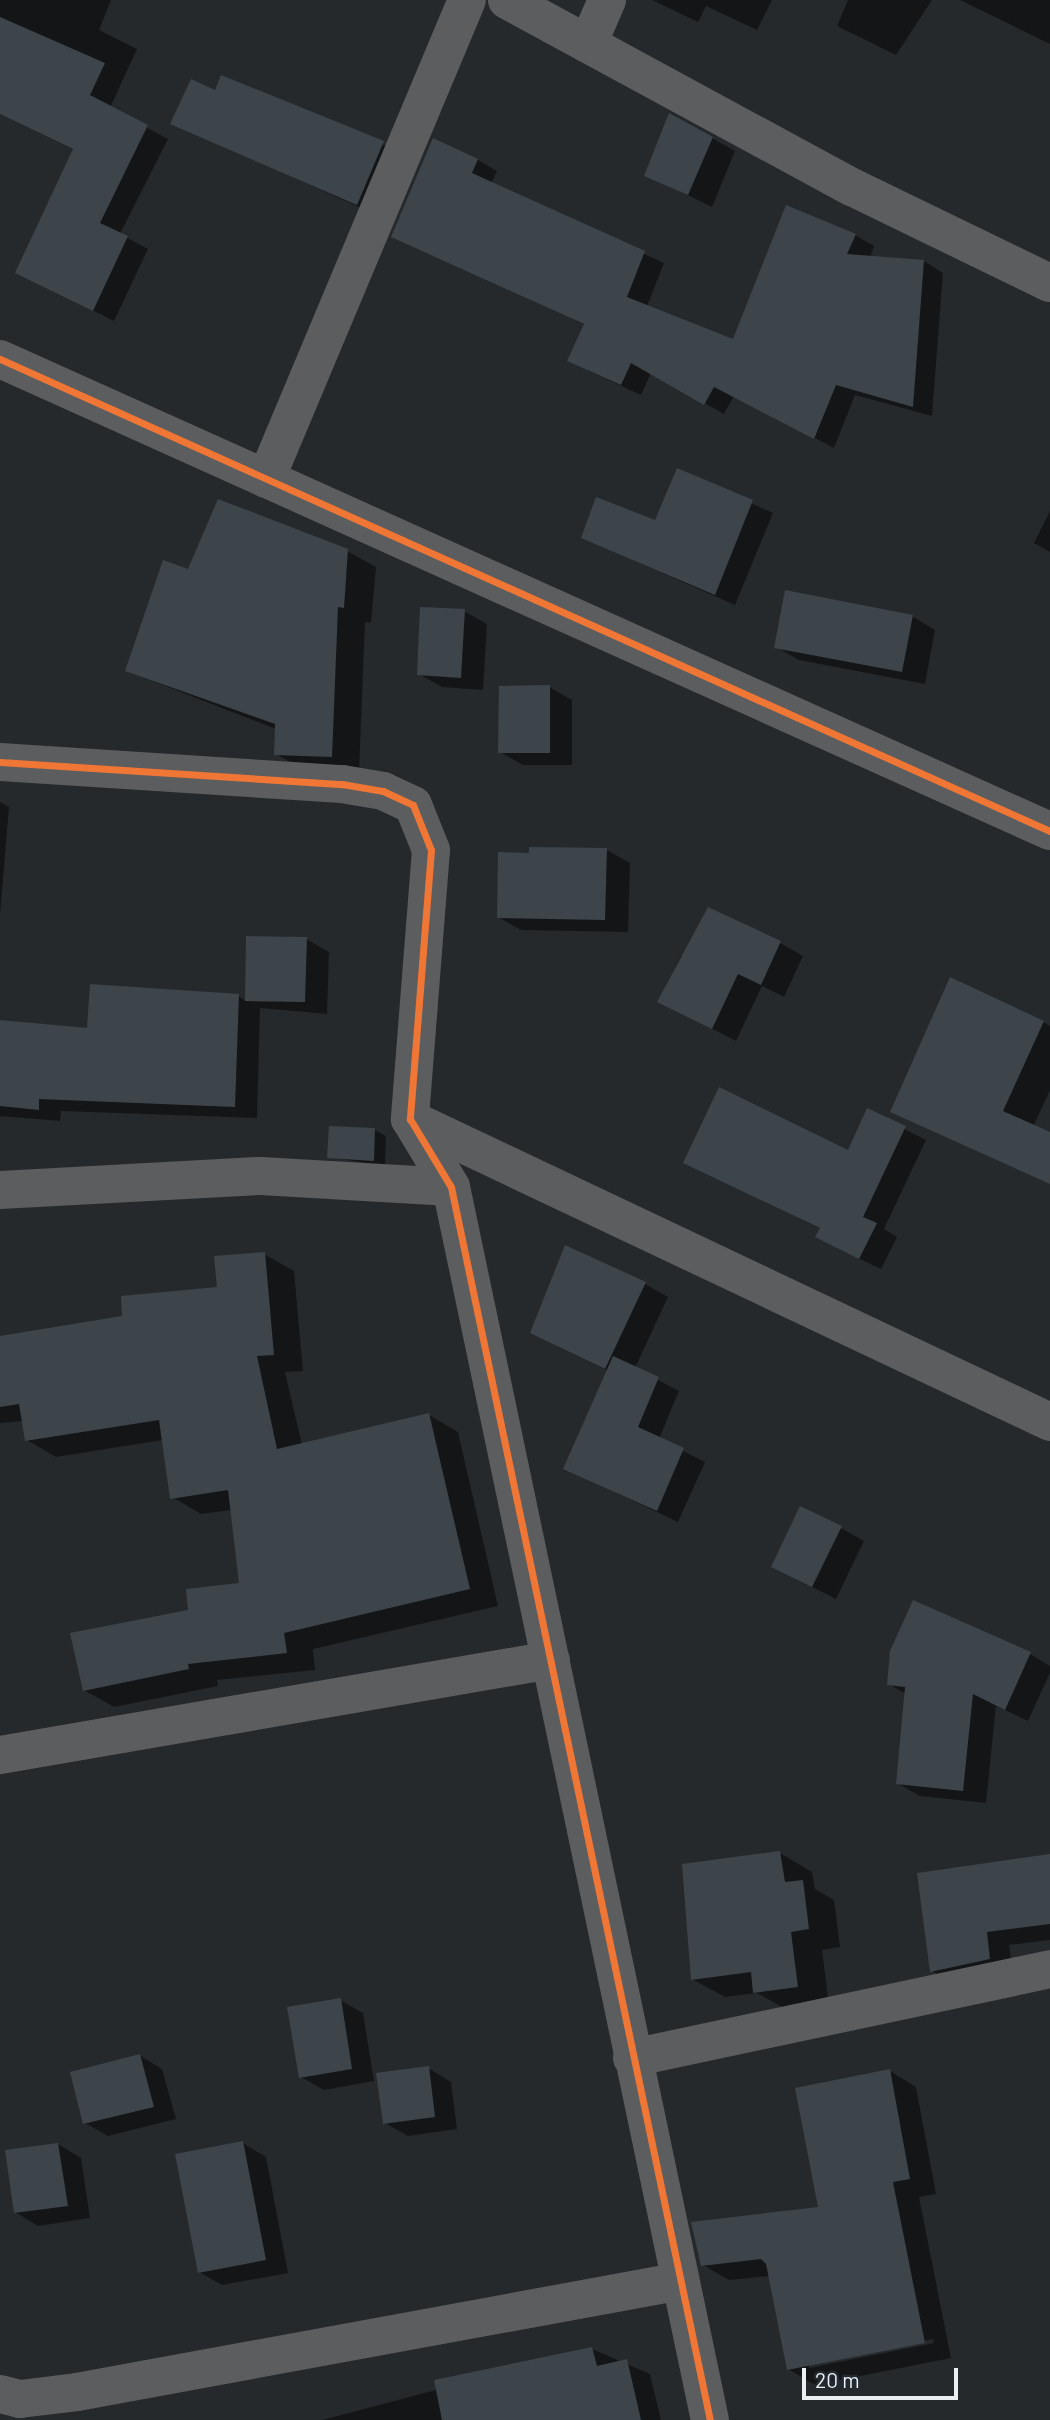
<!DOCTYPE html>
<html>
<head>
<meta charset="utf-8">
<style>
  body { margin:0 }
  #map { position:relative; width:1050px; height:2420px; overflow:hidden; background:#26292c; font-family:Barlow,sans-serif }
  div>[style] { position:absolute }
  .shadow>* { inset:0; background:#0007 }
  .building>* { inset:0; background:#3d454b }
  .minor>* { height:38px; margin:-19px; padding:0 19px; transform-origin:19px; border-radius:19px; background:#5c5d5e }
  .cycleway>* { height:7px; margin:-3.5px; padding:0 3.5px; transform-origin:3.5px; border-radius:3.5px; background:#f07635 }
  span { translate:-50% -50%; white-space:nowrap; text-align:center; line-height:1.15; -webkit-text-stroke:7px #222a30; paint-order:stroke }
  .scale { position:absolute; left:802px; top:2368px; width:156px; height:32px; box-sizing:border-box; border:4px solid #eaeff3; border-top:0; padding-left:9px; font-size:21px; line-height:24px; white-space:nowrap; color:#eaeff3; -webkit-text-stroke:5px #222a30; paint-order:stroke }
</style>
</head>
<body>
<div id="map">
  <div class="shadow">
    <div style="clip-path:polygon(0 0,111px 0,99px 30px,137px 49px,110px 108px,168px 139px,120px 234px,148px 249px,114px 321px,17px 272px,74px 150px,0 114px)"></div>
    <div style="clip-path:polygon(652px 0,772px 0,757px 30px,706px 6px,698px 22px)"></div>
    <div style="clip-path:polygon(848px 0,932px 0,896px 55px,837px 26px)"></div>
    <div style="clip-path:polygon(960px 0,1050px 0,1050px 44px)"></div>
    <div style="clip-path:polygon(222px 77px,405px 154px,379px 216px,172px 123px,215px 92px)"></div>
    <div style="clip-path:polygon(712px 138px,735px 151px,712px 207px,646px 175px)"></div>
    <div style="clip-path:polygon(478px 160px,497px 171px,491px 184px,664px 263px,647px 306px,734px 341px,855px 235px,874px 246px,870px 258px,924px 261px,943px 273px,932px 416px,855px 395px,834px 448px,734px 396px,724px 414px,651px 373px,641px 395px,589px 371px,569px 360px,585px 325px,394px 236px)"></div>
    <div style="clip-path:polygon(678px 470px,773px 513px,735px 605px,583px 538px,656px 522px)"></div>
    <div style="clip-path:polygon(1050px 511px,1050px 552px,1034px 543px)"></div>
    <div style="clip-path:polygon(347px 551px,376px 567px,371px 623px,365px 622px,359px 772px,304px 770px,276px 754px,276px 729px,127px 671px,189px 571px)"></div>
    <div style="clip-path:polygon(464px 611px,487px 624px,483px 690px,442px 687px,419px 674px)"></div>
    <div style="clip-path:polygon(912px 616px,935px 630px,925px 684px,799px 660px,776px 647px)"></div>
    <div style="clip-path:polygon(549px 687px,572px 700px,572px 765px,523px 765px,500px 752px)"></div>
    <div style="clip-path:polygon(0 802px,9px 807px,0 915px)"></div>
    <div style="clip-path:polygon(607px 850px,630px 863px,628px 932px,521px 930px,498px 917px)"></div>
    <div style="clip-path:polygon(306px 939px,329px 952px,327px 1014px,260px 1008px,257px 1118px,61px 1111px,60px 1121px,0 1116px,0 1022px,89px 1030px,238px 996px,246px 1001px)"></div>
    <div style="clip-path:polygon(780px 943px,803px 956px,784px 997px,762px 986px,736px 1041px,659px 1001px,681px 956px)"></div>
    <div style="clip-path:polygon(1043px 1022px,1050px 1026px,1050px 1090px,1033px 1127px,1050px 1134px,1050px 1183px,892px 1111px)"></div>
    <div style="clip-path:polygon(868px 1111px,926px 1140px,884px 1229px,897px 1237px,881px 1269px,839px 1249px,821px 1229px,686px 1162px,849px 1152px)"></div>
    <div style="clip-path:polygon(375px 1130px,386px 1136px,385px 1166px,329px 1157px)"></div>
    <div style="clip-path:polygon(264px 1254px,294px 1271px,303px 1371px,285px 1372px,302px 1445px,429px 1415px,458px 1432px,498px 1606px,313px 1649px,315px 1670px,217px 1680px,218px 1686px,114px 1707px,84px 1690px,190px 1611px,241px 1584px,232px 1510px,201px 1514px,172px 1497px,163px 1440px,56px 1457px,27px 1440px,24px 1421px,0 1423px,0 1337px,124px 1317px,219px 1288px)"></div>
    <div style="clip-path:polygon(645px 1284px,668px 1297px,635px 1368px,679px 1391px,659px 1439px,705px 1462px,678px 1522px,566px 1469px,608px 1371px,555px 1345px)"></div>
    <div style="clip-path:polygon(841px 1528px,864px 1541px,836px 1599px,796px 1579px)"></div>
    <div style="clip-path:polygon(1030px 1654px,1050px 1666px,1050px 1673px,1028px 1721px,996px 1706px,986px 1803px,920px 1796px,897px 1783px,906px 1694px,889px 1684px)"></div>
    <div style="clip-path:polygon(780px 1853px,812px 1872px,815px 1889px,834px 1900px,840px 1947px,822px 1950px,829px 2005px,787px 2010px,757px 1993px,725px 1997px,692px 1979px)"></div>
    <div style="clip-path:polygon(1050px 1856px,1050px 1940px,1009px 1945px,1013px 1972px,955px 1984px,932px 1971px)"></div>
    <div style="clip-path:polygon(340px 2000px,363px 2013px,374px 2081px,324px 2090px,301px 2077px)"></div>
    <div style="clip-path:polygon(139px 2055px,162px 2069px,176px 2119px,108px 2136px,85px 2123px)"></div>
    <div style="clip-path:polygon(428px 2068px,451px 2082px,457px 2129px,408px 2136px,385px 2123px)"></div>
    <div style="clip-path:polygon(evenodd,890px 2071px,916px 2087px,936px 2194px,919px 2197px,951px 2358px,815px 2385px,788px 2369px,770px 2276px,729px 2280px,703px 2265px,820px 2209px,890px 2071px,933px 2339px,934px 2343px,809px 2368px,809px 2364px,933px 2339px)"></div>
    <div style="clip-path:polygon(243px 2143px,266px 2157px,288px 2273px,222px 2285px,199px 2272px)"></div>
    <div style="clip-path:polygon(58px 2144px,81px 2158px,90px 2218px,38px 2226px,15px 2212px)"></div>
    <div style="clip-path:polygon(592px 2349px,650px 2374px,661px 2420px,322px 2420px)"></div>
  </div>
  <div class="building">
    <div style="clip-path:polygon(0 17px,105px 63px,90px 95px,148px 125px,100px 223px,128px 236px,93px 311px,15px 273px,73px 149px,0 114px)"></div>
    <div style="clip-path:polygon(221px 75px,384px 141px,357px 205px,170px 124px,191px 79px,215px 90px)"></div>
    <div style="clip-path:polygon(669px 113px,713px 137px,688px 195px,644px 176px)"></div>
    <div style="clip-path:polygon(433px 138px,478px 159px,472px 173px,645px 251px,627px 297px,733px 339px,786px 205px,856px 234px,847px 254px,924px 260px,913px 407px,836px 385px,814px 439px,714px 387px,704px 405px,631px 363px,621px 385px,567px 361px,584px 324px,391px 237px)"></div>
    <div style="clip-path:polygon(677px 468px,753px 500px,715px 595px,581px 538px,596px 497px,655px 520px)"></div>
    <div style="clip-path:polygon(218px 499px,348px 549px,344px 608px,338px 607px,332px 757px,274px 755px,275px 724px,125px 671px,163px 560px,188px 569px)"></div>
    <div style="clip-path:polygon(785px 590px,913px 615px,902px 672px,774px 648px)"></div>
    <div style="clip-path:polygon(420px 607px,465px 609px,461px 678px,417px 675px)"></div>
    <div style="clip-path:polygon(550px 685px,550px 753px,498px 753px,499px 686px)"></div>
    <div style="clip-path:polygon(529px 847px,607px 848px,605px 920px,497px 918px,498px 852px,529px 853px)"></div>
    <div style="clip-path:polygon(708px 907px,781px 941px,761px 985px,738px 974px,712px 1029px,657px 1002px)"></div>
    <div style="clip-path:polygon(246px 936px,307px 937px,305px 1002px,245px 1001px)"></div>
    <div style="clip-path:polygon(950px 977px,1044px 1021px,1003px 1111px,1050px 1132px,1050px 1184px,890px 1112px)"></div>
    <div style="clip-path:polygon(90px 984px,239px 994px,235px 1107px,39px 1099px,39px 1110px,0 1106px,0 1020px,87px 1028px)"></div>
    <div style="clip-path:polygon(719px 1087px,848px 1150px,867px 1108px,906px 1126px,863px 1217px,877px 1223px,859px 1259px,815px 1237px,820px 1228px,683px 1163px)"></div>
    <div style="clip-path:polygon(329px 1126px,375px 1128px,374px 1161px,327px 1158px)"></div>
    <div style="clip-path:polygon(565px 1245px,646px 1282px,605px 1369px,530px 1333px)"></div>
    <div style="clip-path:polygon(265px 1252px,274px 1355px,257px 1356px,277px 1449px,429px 1413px,470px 1589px,284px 1633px,287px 1653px,188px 1664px,189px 1669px,83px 1691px,70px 1633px,188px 1610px,186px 1589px,239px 1583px,228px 1490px,170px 1499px,159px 1420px,25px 1441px,19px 1404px,0 1407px,0 1336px,122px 1316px,121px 1296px,217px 1287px,214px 1256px)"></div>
    <div style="clip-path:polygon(613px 1356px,659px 1377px,638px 1427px,684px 1448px,657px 1511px,563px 1469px)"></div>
    <div style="clip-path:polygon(800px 1506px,842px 1526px,812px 1587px,771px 1567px)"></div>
    <div style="clip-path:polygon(913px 1600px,1031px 1652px,1005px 1710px,973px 1694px,963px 1791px,896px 1784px,905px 1687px,887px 1685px,890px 1651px)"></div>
    <div style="clip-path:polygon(780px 1851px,785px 1882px,803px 1880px,809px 1929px,791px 1932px,798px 1987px,753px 1993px,751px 1972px,691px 1980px,682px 1864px)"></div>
    <div style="clip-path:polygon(1050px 1854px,1050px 1924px,987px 1932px,990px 1959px,930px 1972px,917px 1873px)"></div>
    <div style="clip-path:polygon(341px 1998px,352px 2069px,299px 2078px,287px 2007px)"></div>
    <div style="clip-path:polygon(140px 2054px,154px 2107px,83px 2124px,70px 2072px)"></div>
    <div style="clip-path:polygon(429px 2066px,435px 2117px,383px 2124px,376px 2073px)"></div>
    <div style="clip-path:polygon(890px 2069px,910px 2179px,893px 2182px,925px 2343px,787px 2370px,766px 2264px,761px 2259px,701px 2266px,691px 2222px,818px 2207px,795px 2088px)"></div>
    <div style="clip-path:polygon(243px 2141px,266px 2260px,198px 2273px,175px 2154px)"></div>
    <div style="clip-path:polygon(58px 2143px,68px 2206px,14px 2213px,5px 2150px)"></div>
    <div style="clip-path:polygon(592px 2347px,597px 2366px,627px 2359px,641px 2420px,442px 2420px,434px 2380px)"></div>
  </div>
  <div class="minor">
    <div style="left:507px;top:0;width:392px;rotate:28.5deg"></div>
    <div style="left:852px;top:187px;width:220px;rotate:25.9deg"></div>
    <div style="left:588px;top:44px;width:48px;rotate:-66.6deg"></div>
    <div style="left:0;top:359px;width:1151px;rotate:24.21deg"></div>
    <div style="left:266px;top:479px;width:519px;rotate:-67.24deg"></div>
    <div style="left:0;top:762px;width:343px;rotate:3.7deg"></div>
    <div style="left:342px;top:784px;width:42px;rotate:9.7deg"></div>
    <div style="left:383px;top:791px;width:33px;rotate:25deg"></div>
    <div style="left:413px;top:805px;width:48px;rotate:68.2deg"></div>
    <div style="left:431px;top:850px;width:270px;rotate:94.5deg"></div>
    <div style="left:410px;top:1119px;width:79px;rotate:58.9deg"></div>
    <div style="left:451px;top:1187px;width:1260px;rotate:78.14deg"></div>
    <div style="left:410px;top:1119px;width:708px;rotate:25.33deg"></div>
    <div style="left:0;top:1190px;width:261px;rotate:-3.1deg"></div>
    <div style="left:261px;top:1176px;width:190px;rotate:3.3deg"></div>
    <div style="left:0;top:1755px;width:559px;rotate:-9.78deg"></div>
    <div style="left:632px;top:2058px;width:427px;rotate:-12deg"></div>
    <div style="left:0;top:2394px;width:21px;rotate:14deg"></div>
    <div style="left:20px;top:2399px;width:57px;rotate:-7deg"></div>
    <div style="left:77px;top:2392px;width:609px;rotate:-10.41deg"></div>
  </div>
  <div class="cycleway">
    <div style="left:0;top:359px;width:1151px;rotate:24.21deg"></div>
    <div style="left:0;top:762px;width:343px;rotate:3.7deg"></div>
    <div style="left:342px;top:784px;width:42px;rotate:9.7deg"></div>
    <div style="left:383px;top:791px;width:33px;rotate:25deg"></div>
    <div style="left:413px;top:805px;width:48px;rotate:68.2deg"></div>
    <div style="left:431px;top:850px;width:270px;rotate:94.5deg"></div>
    <div style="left:410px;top:1119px;width:79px;rotate:58.9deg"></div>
    <div style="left:451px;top:1187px;width:1260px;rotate:78.14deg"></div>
  </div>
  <div class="scale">20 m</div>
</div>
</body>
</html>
